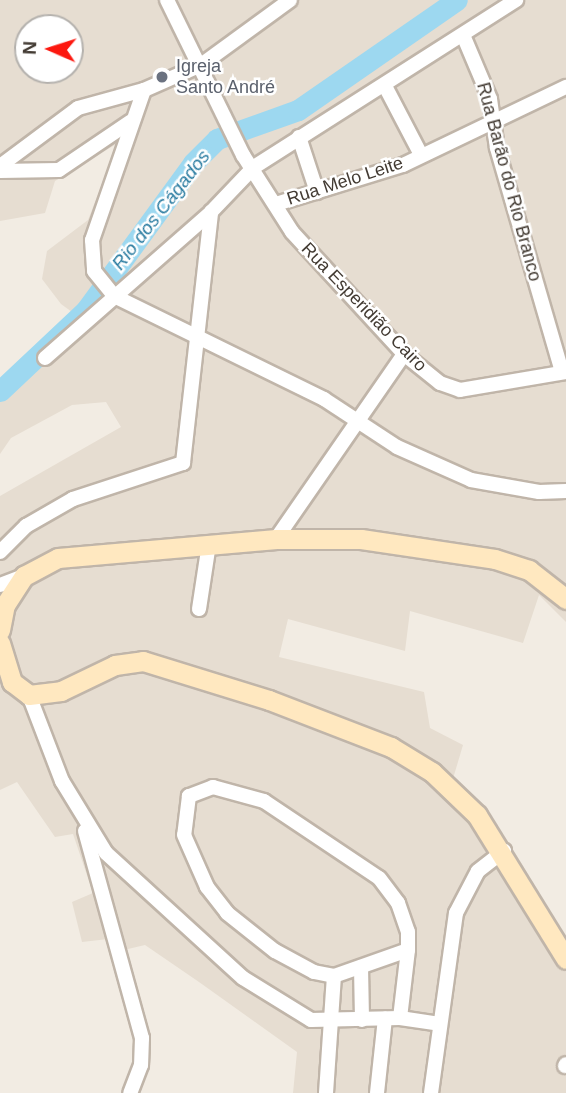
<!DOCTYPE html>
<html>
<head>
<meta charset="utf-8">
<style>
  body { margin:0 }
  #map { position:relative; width:566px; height:1093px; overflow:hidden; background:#f2ece3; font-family:Arial,sans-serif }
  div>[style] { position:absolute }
  .residential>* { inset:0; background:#e6ddd1 }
  .river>* { height:21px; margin:-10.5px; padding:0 10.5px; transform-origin:10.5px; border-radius:10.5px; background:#9dd8f0 }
  .roads { filter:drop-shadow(2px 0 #c0b5a9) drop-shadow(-2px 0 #c0b5a9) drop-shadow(0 2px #c0b5a9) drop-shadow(0 -2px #c0b5a9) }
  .street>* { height:14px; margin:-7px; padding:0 7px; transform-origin:7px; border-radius:7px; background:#fff }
  .secondary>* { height:19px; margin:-9.5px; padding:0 9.5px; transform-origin:9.5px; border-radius:9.5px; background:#ffe8c0 }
  .dots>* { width:19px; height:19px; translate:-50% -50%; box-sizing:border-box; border:4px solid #fff; border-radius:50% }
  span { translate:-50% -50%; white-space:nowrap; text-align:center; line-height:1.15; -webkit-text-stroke:5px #fff; paint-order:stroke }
  .worship-label { font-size:18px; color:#5b616d }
  .left { translate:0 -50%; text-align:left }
  .street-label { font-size:18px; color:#433b33 }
  .water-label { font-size:19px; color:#297ba0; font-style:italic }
  .north { position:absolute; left:14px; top:14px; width:70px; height:70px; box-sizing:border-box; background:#fff; border:2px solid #b4b1ad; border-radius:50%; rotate:273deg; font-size:19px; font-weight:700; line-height:28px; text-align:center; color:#433b33 }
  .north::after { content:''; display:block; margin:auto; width:24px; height:32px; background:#fc180f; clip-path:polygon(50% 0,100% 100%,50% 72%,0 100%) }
</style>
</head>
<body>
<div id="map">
  <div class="residential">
    <div style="clip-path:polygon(evenodd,0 0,566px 0,566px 622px,539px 595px,523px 643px,410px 611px,405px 651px,288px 619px,279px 657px,424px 692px,430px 728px,463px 745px,452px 782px,509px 843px,566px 937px,566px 1093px,293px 1093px,297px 1052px,199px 982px,145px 945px,111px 953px,108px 939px,82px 942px,72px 902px,93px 893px,73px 834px,55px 837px,17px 782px,0 790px,0 496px,121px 427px,106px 402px,72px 405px,11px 438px,0 454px,0 401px,83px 320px,61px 304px,42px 279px,47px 251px,88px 220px,118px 143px,55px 181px,45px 213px,0 221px,0 0,28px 28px,70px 28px,70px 70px,28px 70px,28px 28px)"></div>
  </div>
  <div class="river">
    <div style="left:0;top:391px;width:118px;rotate:-43.3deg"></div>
    <div style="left:86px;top:310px;width:182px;rotate:-53.9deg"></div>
    <div style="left:193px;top:163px;width:34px;rotate:-45deg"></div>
    <div style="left:217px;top:139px;width:86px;rotate:-19.7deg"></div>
    <div style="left:298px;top:110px;width:193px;rotate:-34.7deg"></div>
  </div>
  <div class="roads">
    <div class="street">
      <div style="left:167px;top:0;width:173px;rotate:63.9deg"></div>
      <div style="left:243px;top:155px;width:91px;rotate:57.5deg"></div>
      <div style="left:292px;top:232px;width:166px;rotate:47.4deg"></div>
      <div style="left:404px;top:354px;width:46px;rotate:38.9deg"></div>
      <div style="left:440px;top:383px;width:21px;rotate:19deg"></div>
      <div style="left:460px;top:390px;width:108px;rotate:-9.6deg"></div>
      <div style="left:463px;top:35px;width:69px;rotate:67.1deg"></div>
      <div style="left:490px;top:99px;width:49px;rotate:81.9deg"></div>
      <div style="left:497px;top:148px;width:233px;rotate:73.8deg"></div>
      <div style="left:385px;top:86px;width:78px;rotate:62.4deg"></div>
      <div style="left:144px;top:90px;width:159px;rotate:109.1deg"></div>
      <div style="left:92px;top:240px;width:31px;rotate:86deg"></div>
      <div style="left:94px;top:271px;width:32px;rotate:51deg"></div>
      <div style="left:114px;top:296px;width:234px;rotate:26.1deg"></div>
      <div style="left:324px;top:399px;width:87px;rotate:33.3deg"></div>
      <div style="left:397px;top:447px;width:81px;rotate:24deg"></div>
      <div style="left:471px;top:480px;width:69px;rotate:10deg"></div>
      <div style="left:539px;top:492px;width:27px;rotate:-2deg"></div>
      <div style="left:299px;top:137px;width:58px;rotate:71.9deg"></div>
      <div style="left:0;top:166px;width:97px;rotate:-36.6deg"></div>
      <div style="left:78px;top:108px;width:68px;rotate:-15.3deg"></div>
      <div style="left:144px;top:90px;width:62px;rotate:-23.7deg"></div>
      <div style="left:201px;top:65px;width:110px;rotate:-36.1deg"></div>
      <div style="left:0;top:171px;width:59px;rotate:-1deg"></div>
      <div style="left:59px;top:170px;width:86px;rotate:-34.1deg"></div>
      <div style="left:276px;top:204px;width:133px;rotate:-17.1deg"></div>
      <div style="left:403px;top:165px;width:181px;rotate:-25.6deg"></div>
      <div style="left:45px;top:358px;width:221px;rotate:-41.3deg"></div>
      <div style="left:211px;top:212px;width:62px;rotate:-46.3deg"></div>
      <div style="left:254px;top:167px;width:311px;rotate:-32.5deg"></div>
      <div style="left:276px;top:539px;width:225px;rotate:-55.3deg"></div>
      <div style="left:0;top:552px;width:37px;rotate:-45deg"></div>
      <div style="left:26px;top:526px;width:54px;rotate:-29.9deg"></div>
      <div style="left:73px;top:499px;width:116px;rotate:-18.1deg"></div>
      <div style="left:183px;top:463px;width:253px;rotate:-83.6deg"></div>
      <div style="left:0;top:585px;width:26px;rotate:-21deg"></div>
      <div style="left:199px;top:609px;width:66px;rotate:-81.3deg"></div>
      <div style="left:29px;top:695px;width:92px;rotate:69deg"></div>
      <div style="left:62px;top:781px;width:84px;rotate:58.6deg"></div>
      <div style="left:106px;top:853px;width:185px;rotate:42.4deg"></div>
      <div style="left:243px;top:978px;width:80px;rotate:31.7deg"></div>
      <div style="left:311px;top:1020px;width:89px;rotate:-1.3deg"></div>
      <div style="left:400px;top:1018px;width:40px;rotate:8.5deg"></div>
      <div style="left:85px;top:831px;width:215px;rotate:74.6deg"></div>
      <div style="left:142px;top:1038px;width:27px;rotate:92deg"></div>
      <div style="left:141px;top:1065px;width:30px;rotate:111deg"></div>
      <div style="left:361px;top:967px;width:53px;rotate:88.9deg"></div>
      <div style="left:400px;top:1018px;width:68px;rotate:-83.3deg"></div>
      <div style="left:408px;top:950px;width:18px;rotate:-90deg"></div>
      <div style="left:408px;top:932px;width:31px;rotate:-109deg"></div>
      <div style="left:398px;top:903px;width:31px;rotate:-127deg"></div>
      <div style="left:379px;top:878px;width:138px;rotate:-146.2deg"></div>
      <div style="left:264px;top:801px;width:53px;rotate:-164.6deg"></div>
      <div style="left:213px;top:787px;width:26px;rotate:159deg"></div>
      <div style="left:189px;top:796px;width:39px;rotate:97deg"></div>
      <div style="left:184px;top:835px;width:57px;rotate:66.1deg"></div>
      <div style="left:207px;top:887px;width:33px;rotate:52deg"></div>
      <div style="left:227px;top:913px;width:61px;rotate:38.4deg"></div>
      <div style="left:275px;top:951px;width:44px;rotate:28.3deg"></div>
      <div style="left:314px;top:972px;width:20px;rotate:11deg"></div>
      <div style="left:334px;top:976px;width:78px;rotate:-19.4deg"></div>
      <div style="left:565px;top:1066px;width:2px;rotate:-63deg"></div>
      <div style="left:326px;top:1093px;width:117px;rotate:-86.1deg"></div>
      <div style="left:377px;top:1093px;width:75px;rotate:-83.9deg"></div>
      <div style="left:431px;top:1093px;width:182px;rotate:-82.1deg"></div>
      <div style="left:456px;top:913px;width:47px;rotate:-62.4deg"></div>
      <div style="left:478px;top:871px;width:33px;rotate:-38deg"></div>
    </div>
    <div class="secondary">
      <div style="left:0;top:630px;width:25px;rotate:-79deg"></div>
      <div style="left:5px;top:605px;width:35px;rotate:-57deg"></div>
      <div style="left:24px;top:576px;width:38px;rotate:-28deg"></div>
      <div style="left:58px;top:558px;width:219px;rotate:-5deg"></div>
      <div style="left:276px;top:539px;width:85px"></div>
      <div style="left:361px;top:539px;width:135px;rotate:8.5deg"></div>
      <div style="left:495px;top:559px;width:36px;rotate:18deg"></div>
      <div style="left:529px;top:570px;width:47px;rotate:38.1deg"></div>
      <div style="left:0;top:643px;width:41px;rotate:72.9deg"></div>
      <div style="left:12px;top:682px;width:21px;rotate:37deg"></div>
      <div style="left:29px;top:695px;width:32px;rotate:-7deg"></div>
      <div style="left:61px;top:691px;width:60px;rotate:-25.7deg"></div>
      <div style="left:115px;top:665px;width:28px;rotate:-8deg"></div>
      <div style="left:143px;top:661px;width:132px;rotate:17.2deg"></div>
      <div style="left:269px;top:700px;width:131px;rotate:21.1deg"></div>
      <div style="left:391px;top:747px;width:48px;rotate:31.4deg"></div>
      <div style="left:432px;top:772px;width:62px;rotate:43.7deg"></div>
      <div style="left:477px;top:815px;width:169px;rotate:58.3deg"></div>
    </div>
  </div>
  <div class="dots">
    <div style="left:162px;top:77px;background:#6b7280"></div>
  </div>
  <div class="worship-label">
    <span class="left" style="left:176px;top:77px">Igreja<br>Santo André</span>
  </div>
  <div class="street-label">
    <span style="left:345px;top:181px;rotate:-18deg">Rua Melo Leite</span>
    <span style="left:509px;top:182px;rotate:75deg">Rua Barão do Rio Branco</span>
    <span style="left:364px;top:307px;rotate:46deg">Rua Esperidião Cairo</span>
  </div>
  <div class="water-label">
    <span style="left:161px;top:210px;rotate:-52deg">Rio dos Cágados</span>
  </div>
  <div class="north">N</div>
</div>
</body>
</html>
